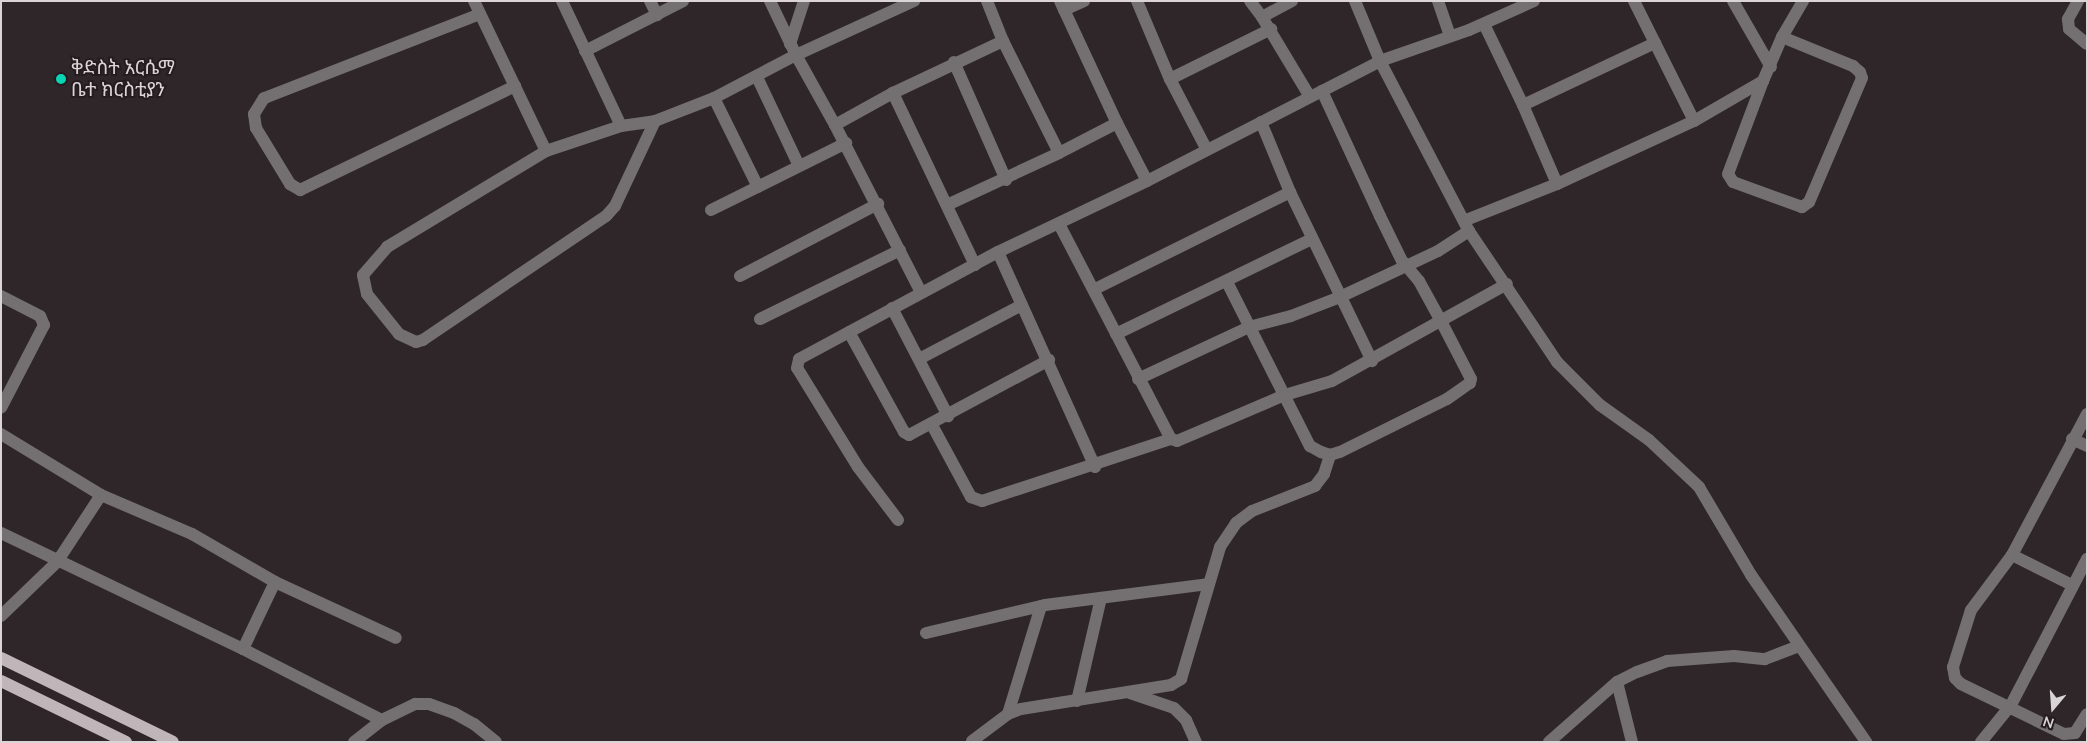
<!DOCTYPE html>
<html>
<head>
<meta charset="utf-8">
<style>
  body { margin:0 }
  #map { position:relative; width:2088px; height:743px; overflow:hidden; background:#2f2629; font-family:Mulish,"Noto Sans Ethiopic",sans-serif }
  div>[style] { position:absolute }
  .minor>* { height:12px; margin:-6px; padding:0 6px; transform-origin:6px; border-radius:6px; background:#746f71 }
  .major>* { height:12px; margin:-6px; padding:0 6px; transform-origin:6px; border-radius:6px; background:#c0b5b9 }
  .dots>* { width:14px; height:14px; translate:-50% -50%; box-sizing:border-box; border:2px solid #251c1f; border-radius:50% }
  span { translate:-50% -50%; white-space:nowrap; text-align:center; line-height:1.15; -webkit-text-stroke:4px #251c1f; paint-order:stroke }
  .poi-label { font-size:19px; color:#dad4d6 }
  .left { translate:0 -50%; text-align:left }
  .frame { position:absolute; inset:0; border:2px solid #dad4d6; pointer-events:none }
  .north { position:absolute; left:2028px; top:683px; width:50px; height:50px; -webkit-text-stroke:4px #251c1f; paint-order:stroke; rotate:198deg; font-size:14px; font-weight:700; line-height:20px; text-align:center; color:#dad4d6 }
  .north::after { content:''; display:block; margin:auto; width:18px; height:22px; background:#dad4d6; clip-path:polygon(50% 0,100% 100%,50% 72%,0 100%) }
</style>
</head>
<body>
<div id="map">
  <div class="minor">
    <div style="left:474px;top:1px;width:166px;rotate:64.4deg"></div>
    <div style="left:562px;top:1px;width:138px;rotate:64.7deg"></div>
    <div style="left:650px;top:1px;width:16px;rotate:63deg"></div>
    <div style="left:770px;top:1px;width:60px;rotate:64.3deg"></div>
    <div style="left:796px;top:55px;width:80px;rotate:60.9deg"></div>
    <div style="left:835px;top:125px;width:66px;rotate:-28.9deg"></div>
    <div style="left:987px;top:1px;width:43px;rotate:68.2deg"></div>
    <div style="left:1003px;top:41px;width:125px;rotate:63.4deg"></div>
    <div style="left:1059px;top:153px;width:65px;rotate:-27.3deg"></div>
    <div style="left:1117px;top:123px;width:65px;rotate:62.7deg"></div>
    <div style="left:1147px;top:181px;width:262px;rotate:-27.2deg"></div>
    <div style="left:1380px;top:61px;width:192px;rotate:62.4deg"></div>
    <div style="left:1469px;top:231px;width:158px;rotate:56.1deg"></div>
    <div style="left:1557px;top:362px;width:61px;rotate:45deg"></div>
    <div style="left:1600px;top:405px;width:60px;rotate:35.5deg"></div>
    <div style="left:1649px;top:440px;width:69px;rotate:43.2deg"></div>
    <div style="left:1699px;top:487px;width:102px;rotate:59.4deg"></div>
    <div style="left:1751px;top:575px;width:203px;rotate:55.4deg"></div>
    <div style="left:1060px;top:1px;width:135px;rotate:65deg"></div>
    <div style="left:1137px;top:1px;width:85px;rotate:67.1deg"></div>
    <div style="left:1170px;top:79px;width:80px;rotate:62.5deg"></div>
    <div style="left:1250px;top:1px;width:20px;rotate:53deg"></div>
    <div style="left:1292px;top:1px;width:34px;rotate:152deg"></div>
    <div style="left:1262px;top:17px;width:93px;rotate:59deg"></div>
    <div style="left:1355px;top:1px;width:65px;rotate:67.4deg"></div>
    <div style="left:1380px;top:61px;width:94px;rotate:-19.2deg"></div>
    <div style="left:1469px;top:30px;width:71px;rotate:-24deg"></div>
    <div style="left:1438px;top:1px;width:37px;rotate:71deg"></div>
    <div style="left:1634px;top:1px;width:134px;rotate:63.4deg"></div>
    <div style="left:1733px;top:1px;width:76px;rotate:60.1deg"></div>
    <div style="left:2078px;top:1px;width:21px;rotate:119deg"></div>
    <div style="left:2068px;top:19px;width:10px;rotate:84deg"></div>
    <div style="left:2069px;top:29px;width:23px;rotate:40deg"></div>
    <div style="left:1064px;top:10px;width:22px;rotate:-24deg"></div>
    <div style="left:480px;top:14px;width:232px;rotate:158.7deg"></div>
    <div style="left:264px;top:98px;width:19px;rotate:122deg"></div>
    <div style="left:254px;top:114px;width:14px;rotate:82deg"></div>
    <div style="left:256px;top:128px;width:66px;rotate:58.7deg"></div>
    <div style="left:290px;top:184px;width:12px;rotate:31deg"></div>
    <div style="left:300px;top:190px;width:239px;rotate:-25.8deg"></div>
    <div style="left:1484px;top:24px;width:90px;rotate:64.3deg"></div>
    <div style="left:1523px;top:105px;width:146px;rotate:-25.2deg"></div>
    <div style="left:1782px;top:37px;width:77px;rotate:22.2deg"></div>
    <div style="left:1853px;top:66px;width:9px;rotate:41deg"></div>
    <div style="left:1860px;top:72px;width:6px;rotate:72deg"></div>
    <div style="left:1862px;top:78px;width:135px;rotate:113.1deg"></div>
    <div style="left:1809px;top:202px;width:9px;rotate:144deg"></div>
    <div style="left:1802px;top:207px;width:73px;rotate:-160.1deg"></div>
    <div style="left:1733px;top:182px;width:9px;rotate:-122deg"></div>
    <div style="left:1728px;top:174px;width:99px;rotate:-69.4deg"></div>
    <div style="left:1763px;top:81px;width:48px;rotate:-66.6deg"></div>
    <div style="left:1782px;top:37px;width:42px;rotate:-59.7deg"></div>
    <div style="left:790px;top:44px;width:45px;rotate:-72deg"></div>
    <div style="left:585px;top:51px;width:110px;rotate:-27deg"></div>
    <div style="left:954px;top:62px;width:129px;rotate:66.2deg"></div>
    <div style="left:757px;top:77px;width:98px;rotate:64.7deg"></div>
    <div style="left:1170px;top:79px;width:113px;rotate:-26.3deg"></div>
    <div style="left:714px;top:98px;width:99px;rotate:63.7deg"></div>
    <div style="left:1523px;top:105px;width:86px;rotate:66.7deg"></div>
    <div style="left:1557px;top:184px;width:151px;rotate:-24.7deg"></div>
    <div style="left:1694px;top:121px;width:80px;rotate:-30.1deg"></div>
    <div style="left:655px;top:121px;width:94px;rotate:115.2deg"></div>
    <div style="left:615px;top:206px;width:13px;rotate:132deg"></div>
    <div style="left:606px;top:216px;width:221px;rotate:145.9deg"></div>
    <div style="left:423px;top:340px;width:7px;rotate:164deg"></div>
    <div style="left:416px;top:342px;width:19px;rotate:-155deg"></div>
    <div style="left:399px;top:334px;width:51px;rotate:-128.7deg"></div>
    <div style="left:367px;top:294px;width:19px;rotate:-102deg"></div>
    <div style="left:363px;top:275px;width:37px;rotate:-49deg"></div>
    <div style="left:387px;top:247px;width:186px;rotate:-31.1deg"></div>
    <div style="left:546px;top:151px;width:79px;rotate:-18.4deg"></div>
    <div style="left:621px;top:126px;width:34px;rotate:-8deg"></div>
    <div style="left:655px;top:121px;width:63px;rotate:-21.3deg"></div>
    <div style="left:714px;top:98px;width:93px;rotate:-27.7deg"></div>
    <div style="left:796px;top:55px;width:130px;rotate:-24.6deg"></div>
    <div style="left:1261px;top:122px;width:76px;rotate:67.5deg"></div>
    <div style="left:1290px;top:192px;width:188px;rotate:64.1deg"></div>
    <div style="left:835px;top:125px;width:188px;rotate:62.8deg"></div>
    <div style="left:947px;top:205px;width:123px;rotate:-24.9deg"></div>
    <div style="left:711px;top:210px;width:151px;rotate:-26.4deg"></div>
    <div style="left:1466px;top:220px;width:98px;rotate:-21.6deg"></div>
    <div style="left:1059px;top:224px;width:242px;rotate:62.5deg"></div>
    <div style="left:998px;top:252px;width:236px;rotate:65.7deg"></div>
    <div style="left:975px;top:265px;width:191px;rotate:-115.5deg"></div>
    <div style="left:893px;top:93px;width:122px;rotate:-25.3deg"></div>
    <div style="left:740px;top:276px;width:156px;rotate:-27.6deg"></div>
    <div style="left:1227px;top:282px;width:184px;rotate:63.2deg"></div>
    <div style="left:1310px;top:446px;width:13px;rotate:29deg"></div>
    <div style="left:1321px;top:452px;width:9px;rotate:18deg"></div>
    <div style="left:1330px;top:455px;width:10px;rotate:-17deg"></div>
    <div style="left:1340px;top:452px;width:119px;rotate:-26.4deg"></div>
    <div style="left:1447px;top:399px;width:28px;rotate:-35deg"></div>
    <div style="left:1470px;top:383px;width:4px;rotate:-76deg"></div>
    <div style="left:1471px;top:379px;width:63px;rotate:-117.4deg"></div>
    <div style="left:1442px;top:323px;width:48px;rotate:-118.7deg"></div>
    <div style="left:1419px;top:281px;width:26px;rotate:-130deg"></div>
    <div style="left:1402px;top:261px;width:50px;rotate:-116.1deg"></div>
    <div style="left:1380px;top:216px;width:138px;rotate:-114.9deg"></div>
    <div style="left:1095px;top:289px;width:218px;rotate:-26.4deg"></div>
    <div style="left:1px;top:296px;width:44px;rotate:27.1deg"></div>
    <div style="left:40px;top:316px;width:10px;rotate:66deg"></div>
    <div style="left:44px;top:325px;width:93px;rotate:117.4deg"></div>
    <div style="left:892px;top:308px;width:122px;rotate:62.6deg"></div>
    <div style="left:760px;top:319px;width:156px;rotate:-26.2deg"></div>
    <div style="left:849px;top:332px;width:114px;rotate:61.2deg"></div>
    <div style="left:904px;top:432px;width:6px;rotate:31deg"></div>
    <div style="left:909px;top:435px;width:159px;rotate:-28.2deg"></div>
    <div style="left:1116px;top:334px;width:218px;rotate:-25.9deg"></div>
    <div style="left:919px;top:359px;width:116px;rotate:-27.7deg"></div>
    <div style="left:1138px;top:379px;width:123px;rotate:-25.1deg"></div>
    <div style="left:1249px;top:327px;width:43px;rotate:-14.7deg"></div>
    <div style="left:1291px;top:316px;width:53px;rotate:-21.2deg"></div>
    <div style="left:1340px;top:297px;width:108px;rotate:-25.1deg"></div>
    <div style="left:1438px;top:251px;width:37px;rotate:-33deg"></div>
    <div style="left:2087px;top:414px;width:160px;rotate:118deg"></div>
    <div style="left:2012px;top:555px;width:69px;rotate:126.7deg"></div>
    <div style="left:1971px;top:610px;width:60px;rotate:107.5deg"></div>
    <div style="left:1953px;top:667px;width:11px;rotate:80deg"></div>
    <div style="left:1955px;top:678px;width:8px;rotate:45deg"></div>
    <div style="left:1961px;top:684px;width:114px;rotate:25.9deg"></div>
    <div style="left:2064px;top:734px;width:11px;rotate:-5deg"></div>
    <div style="left:2075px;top:733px;width:22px;rotate:-58deg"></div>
    <div style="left:932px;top:425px;width:82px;rotate:61.6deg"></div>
    <div style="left:971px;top:497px;width:12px;rotate:20deg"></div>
    <div style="left:982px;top:501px;width:199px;rotate:-18.2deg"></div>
    <div style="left:1171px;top:439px;width:6px;rotate:18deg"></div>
    <div style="left:1177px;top:441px;width:117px;rotate:-23.1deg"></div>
    <div style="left:1285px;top:395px;width:49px;rotate:-16.6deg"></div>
    <div style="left:1332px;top:381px;width:200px;rotate:-29deg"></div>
    <div style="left:1px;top:434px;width:117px;rotate:31.4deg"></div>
    <div style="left:101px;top:495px;width:99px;rotate:23.2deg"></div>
    <div style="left:192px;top:534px;width:96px;rotate:30deg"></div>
    <div style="left:275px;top:582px;width:133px;rotate:24.8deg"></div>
    <div style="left:2072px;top:439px;width:17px;rotate:25deg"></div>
    <div style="left:898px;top:520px;width:66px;rotate:-127deg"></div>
    <div style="left:858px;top:467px;width:116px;rotate:-121.6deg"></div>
    <div style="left:797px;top:368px;width:9px;rotate:-77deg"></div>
    <div style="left:799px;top:359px;width:226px;rotate:-28.3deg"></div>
    <div style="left:998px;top:252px;width:165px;rotate:-25.5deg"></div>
    <div style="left:1px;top:533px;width:268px;rotate:25.6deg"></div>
    <div style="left:243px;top:649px;width:156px;rotate:27.1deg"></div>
    <div style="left:2012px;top:555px;width:67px;rotate:26.6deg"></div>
    <div style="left:1px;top:616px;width:78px;rotate:-44deg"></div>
    <div style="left:57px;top:562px;width:80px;rotate:-56.7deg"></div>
    <div style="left:926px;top:633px;width:122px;rotate:-13.2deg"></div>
    <div style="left:1045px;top:605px;width:164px;rotate:-7.3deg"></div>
    <div style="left:243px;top:649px;width:74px;rotate:-64.5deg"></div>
    <div style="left:1617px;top:682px;width:62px;rotate:76deg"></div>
    <div style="left:1130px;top:693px;width:46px;rotate:18.8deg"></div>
    <div style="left:1174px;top:708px;width:17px;rotate:45deg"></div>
    <div style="left:1186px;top:720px;width:24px;rotate:66deg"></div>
    <div style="left:1077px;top:701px;width:106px;rotate:-76.9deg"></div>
    <div style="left:1008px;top:714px;width:113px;rotate:-73deg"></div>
    <div style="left:972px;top:741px;width:45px;rotate:-36.9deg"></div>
    <div style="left:1008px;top:714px;width:14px;rotate:-21deg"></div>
    <div style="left:1021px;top:709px;width:152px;rotate:-9.1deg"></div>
    <div style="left:1171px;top:685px;width:12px;rotate:-31deg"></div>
    <div style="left:1181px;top:679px;width:138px;rotate:-73.5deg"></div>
    <div style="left:1220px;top:547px;width:29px;rotate:-56deg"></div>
    <div style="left:1236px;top:523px;width:20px;rotate:-37deg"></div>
    <div style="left:1252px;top:511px;width:68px;rotate:-21.6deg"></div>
    <div style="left:1315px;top:486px;width:15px;rotate:-53deg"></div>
    <div style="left:1324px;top:474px;width:20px;rotate:-72deg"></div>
    <div style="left:354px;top:742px;width:36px;rotate:-38deg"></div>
    <div style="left:382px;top:720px;width:37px;rotate:-26deg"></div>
    <div style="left:415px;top:704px;width:14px"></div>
    <div style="left:429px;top:704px;width:27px;rotate:20deg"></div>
    <div style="left:454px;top:713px;width:23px;rotate:29deg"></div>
    <div style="left:474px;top:724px;width:28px;rotate:39deg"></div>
    <div style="left:1549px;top:742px;width:91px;rotate:-41.4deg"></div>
    <div style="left:1617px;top:682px;width:22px;rotate:-27deg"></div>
    <div style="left:1637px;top:672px;width:32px;rotate:-20deg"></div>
    <div style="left:1667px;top:661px;width:67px;rotate:-4.3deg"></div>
    <div style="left:1734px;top:656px;width:31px;rotate:6deg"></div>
    <div style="left:1765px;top:659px;width:36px;rotate:-21deg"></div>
    <div style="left:1981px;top:742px;width:48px;rotate:-51deg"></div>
    <div style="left:2011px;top:705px;width:165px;rotate:-62.5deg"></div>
  </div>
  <div class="major">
    <div style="left:1px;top:658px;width:191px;rotate:26deg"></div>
    <div style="left:1px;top:681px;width:139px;rotate:26deg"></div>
  </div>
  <div class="dots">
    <div style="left:61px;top:79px;background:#09d5b5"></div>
  </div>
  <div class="poi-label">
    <span class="left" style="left:71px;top:79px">ቅድስት አርሴማ<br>ቤተ ክርስቲያን</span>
  </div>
  <div class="frame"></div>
  <div class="north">N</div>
</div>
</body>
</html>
